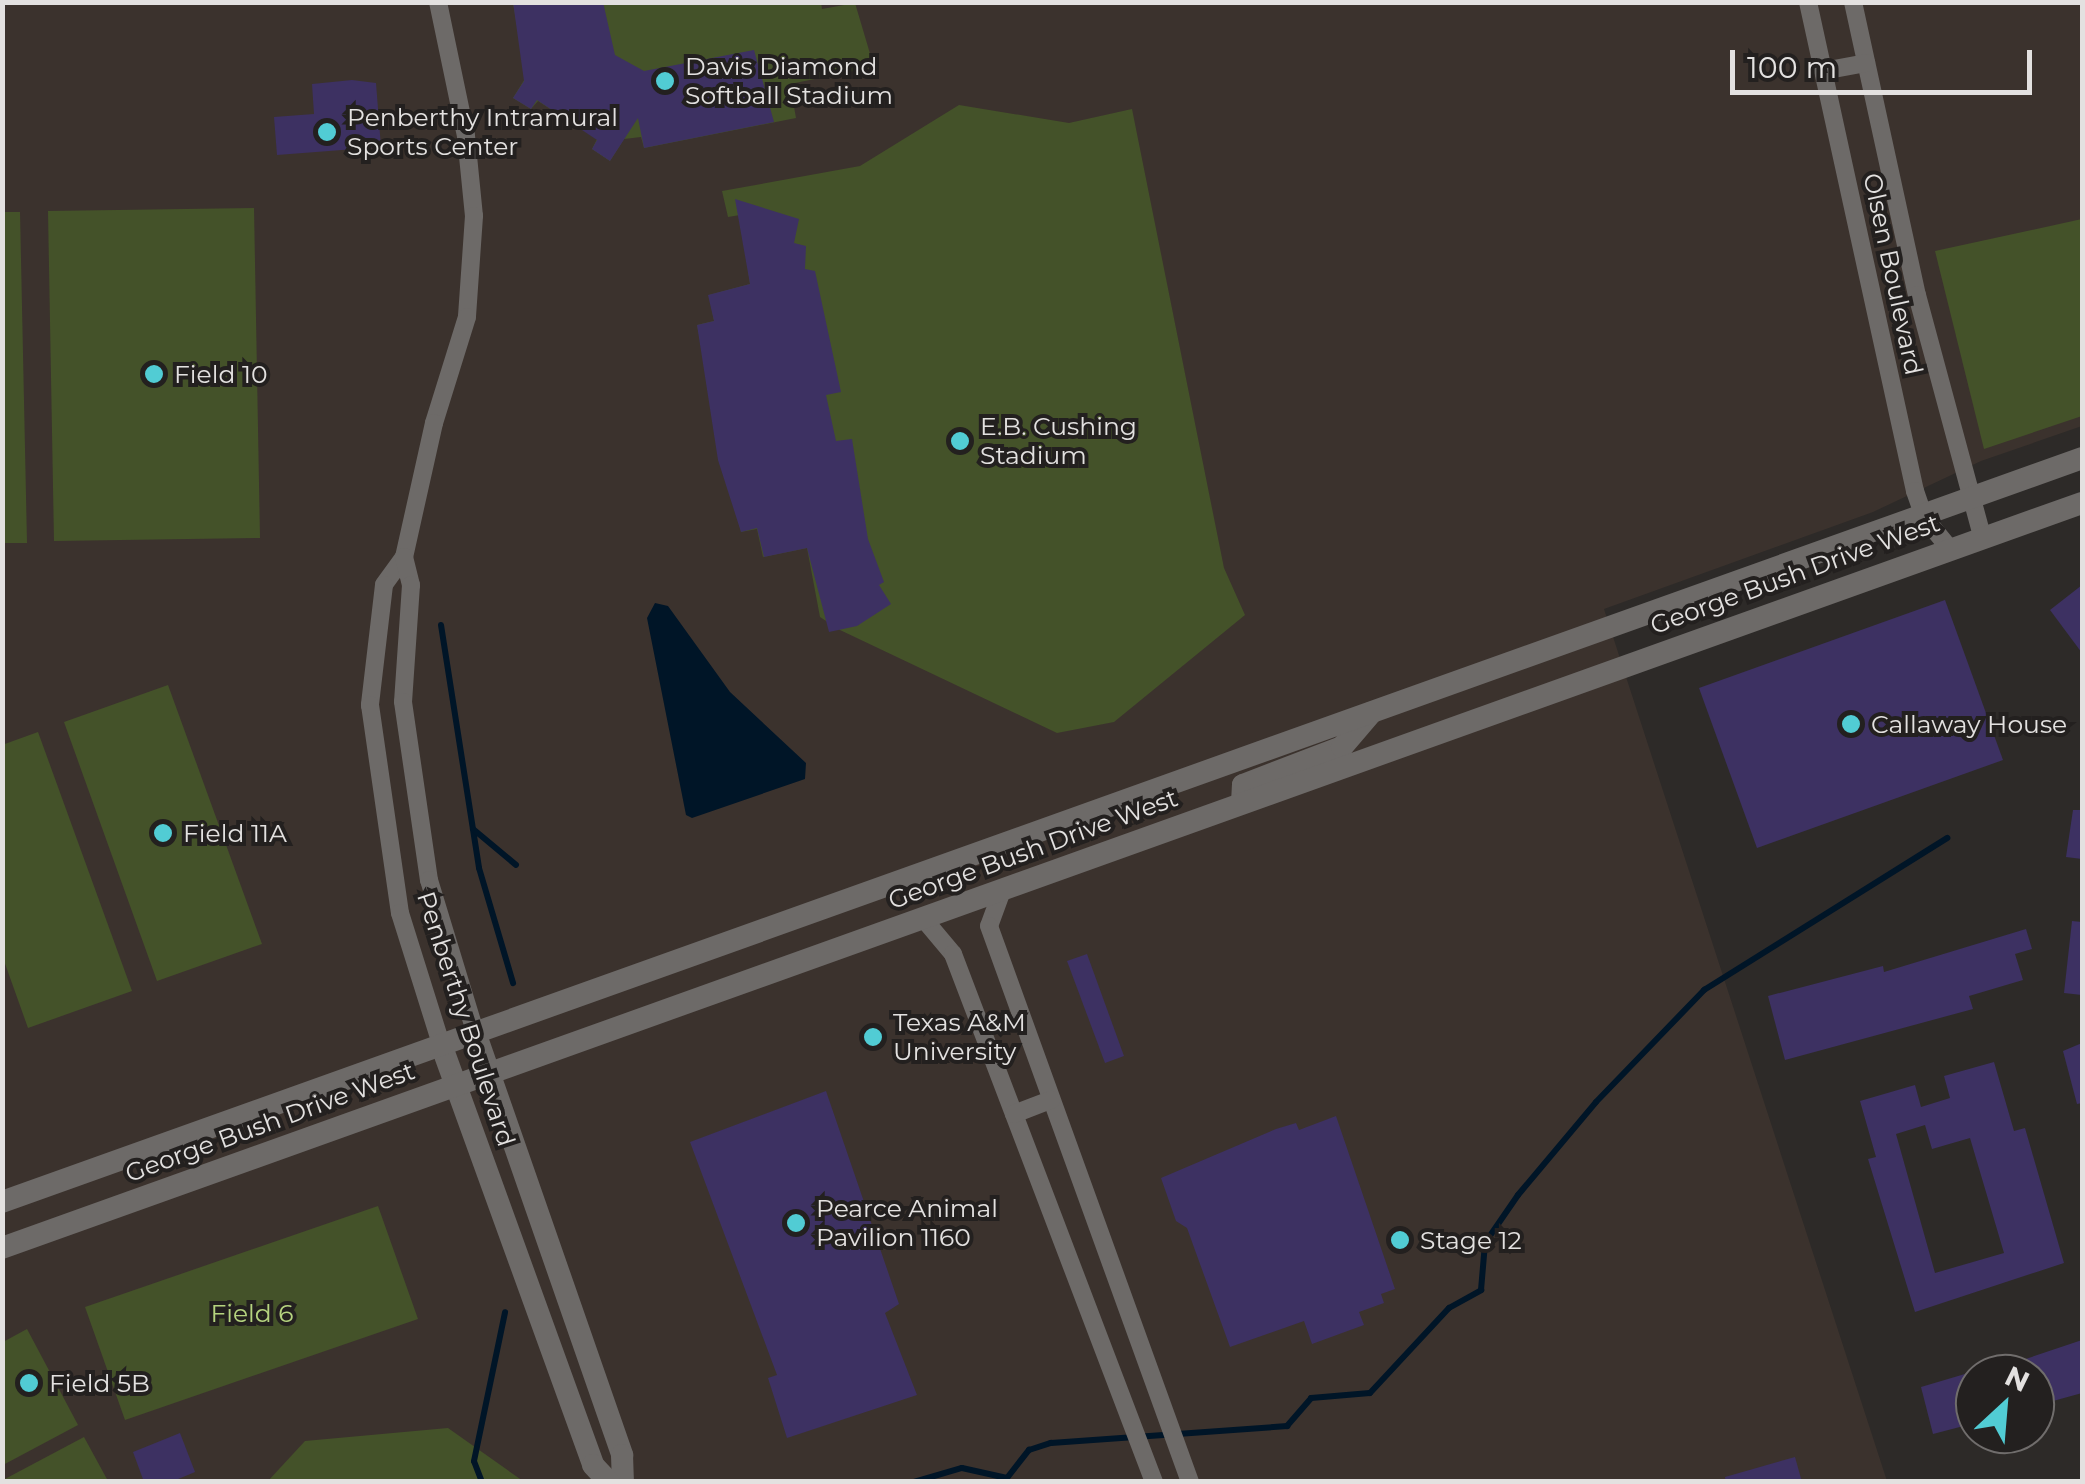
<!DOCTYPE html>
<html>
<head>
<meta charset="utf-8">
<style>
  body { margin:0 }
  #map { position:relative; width:2085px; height:1484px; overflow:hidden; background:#2d2a28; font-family:Montserrat,sans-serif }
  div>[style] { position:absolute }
  .built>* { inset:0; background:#3b322d }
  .green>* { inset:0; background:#445229 }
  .water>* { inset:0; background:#001527 }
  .stream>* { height:6px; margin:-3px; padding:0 3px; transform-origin:3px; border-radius:3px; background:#001527 }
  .building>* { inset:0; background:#3d3162 }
  .street>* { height:18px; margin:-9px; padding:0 9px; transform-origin:9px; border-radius:9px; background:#6d6a68 }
  .secondary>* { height:22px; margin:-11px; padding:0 11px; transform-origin:11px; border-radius:11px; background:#6d6a68 }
  .dots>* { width:28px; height:28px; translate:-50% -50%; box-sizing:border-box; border:5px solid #23201f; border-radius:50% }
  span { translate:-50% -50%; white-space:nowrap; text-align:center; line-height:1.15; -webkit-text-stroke:8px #23201f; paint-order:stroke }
  .poi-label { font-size:25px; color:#e3e1e0 }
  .left { translate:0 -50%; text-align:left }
  .street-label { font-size:25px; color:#e3e1e0 }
  .park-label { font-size:25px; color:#b5d37f }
  .frame { position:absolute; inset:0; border:5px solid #e3e1e0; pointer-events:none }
  .north { position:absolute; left:1955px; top:1354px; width:100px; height:100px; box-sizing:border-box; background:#23201f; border:2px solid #706d6c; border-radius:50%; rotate:26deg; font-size:28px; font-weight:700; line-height:40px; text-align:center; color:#e3e1e0 }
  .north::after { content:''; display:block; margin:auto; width:35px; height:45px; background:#51ccd4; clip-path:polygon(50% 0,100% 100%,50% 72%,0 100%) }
  .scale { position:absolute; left:1730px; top:50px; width:302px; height:45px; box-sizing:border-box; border:5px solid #e3e1e0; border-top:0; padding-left:12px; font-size:30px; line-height:35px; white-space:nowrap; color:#e3e1e0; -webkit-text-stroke:8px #23201f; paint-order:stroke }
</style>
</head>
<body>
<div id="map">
  <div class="built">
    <div style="clip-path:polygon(3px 3px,2082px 3px,2082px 426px,1981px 461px,1873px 512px,1604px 609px,1887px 1481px,3px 1482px)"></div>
  </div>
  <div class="green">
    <div style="clip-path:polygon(821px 2px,822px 9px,855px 3px,874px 67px,790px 84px,796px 118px,644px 148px,641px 137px,624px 139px,610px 161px,592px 149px,597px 139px,538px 101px,531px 109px,513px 98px,526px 77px,513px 3px)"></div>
    <div style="clip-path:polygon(959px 105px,1069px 123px,1132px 109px,1224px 568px,1245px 615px,1114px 722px,1057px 733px,840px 630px,820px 617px,807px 548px,763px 557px,757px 529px,741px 532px,697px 325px,714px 321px,709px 295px,750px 284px,740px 215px,728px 217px,722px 191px,860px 166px)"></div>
    <div style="clip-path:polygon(254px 208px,260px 538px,54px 541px,48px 211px)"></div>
    <div style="clip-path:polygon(3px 212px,20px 212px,27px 543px,3px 543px)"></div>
    <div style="clip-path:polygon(2082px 219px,2082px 416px,1984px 449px,1935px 251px)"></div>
    <div style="clip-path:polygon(168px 685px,262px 944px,157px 981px,64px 722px)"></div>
    <div style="clip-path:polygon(38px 732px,132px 991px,28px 1028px,3px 958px,2px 745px)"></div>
    <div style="clip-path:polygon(378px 1206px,418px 1319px,125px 1420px,85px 1307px)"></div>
    <div style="clip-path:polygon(27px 1329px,78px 1425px,3px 1465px,3px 1342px)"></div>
    <div style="clip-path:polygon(448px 1428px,523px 1481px,268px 1481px,305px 1441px)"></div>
    <div style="clip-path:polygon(84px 1437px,108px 1481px,3px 1481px,3px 1480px)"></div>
  </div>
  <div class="water">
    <div style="clip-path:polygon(655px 603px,668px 606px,730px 692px,806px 763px,805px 779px,692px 818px,686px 815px,647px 618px)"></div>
  </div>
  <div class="stream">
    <div style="left:441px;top:625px;width:246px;rotate:81.1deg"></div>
    <div style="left:479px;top:868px;width:120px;rotate:73.5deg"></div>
    <div style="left:473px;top:829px;width:56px;rotate:39.9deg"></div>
    <div style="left:482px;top:1482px;width:22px;rotate:-111deg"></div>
    <div style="left:474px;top:1461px;width:152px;rotate:-78.2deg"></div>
    <div style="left:914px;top:1482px;width:50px;rotate:-16.3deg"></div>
    <div style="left:962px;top:1468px;width:46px;rotate:12.5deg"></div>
    <div style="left:1007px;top:1478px;width:36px;rotate:-52deg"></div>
    <div style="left:1029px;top:1450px;width:23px;rotate:-18deg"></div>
    <div style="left:1051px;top:1443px;width:237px;rotate:-4.1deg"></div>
    <div style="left:1287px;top:1426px;width:37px;rotate:-49deg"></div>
    <div style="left:1311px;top:1398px;width:59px;rotate:-4.8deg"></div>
    <div style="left:1370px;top:1393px;width:116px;rotate:-47.1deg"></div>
    <div style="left:1449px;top:1308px;width:37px;rotate:-29deg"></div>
    <div style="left:1481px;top:1290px;width:47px;rotate:-85.1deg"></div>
    <div style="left:1485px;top:1243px;width:58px;rotate:-55.5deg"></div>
    <div style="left:1518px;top:1195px;width:121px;rotate:-50deg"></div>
    <div style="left:1596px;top:1102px;width:156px;rotate:-46deg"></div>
    <div style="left:1704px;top:990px;width:287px;rotate:-32deg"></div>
  </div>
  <div class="building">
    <div style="clip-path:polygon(513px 2px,603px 2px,615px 55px,644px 71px,754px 50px,774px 122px,644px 148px,638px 118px,610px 161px,592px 149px,597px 140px,537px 100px,531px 109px,513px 98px,524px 81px)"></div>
    <div style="clip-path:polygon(352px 80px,376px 83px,381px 147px,277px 155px,274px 117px,314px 114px,312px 84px)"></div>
    <div style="clip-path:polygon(735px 199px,799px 219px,794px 243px,806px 246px,805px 269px,815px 271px,841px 392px,826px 395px,836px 441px,852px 439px,868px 539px,884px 582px,879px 585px,891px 604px,857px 626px,829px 632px,807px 548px,764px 557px,757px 528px,741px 532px,718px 460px,697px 325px,714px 321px,708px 295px,750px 284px)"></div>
    <div style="clip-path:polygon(2082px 585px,2082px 653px,2050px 610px)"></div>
    <div style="clip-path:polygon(1945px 600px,2003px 760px,1757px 848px,1699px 688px)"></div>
    <div style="clip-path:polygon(2073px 810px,2082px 810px,2082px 859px,2066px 857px)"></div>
    <div style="clip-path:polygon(2072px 921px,2082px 922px,2082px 995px,2064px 993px)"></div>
    <div style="clip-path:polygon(2026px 929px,2032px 949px,2015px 954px,2023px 980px,1969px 996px,1973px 1009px,1785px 1060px,1768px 996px,1883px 966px,1884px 972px)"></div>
    <div style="clip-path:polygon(1087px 954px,1124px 1056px,1105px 1063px,1067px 961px)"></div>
    <div style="clip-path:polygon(2082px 1043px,2082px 1103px,2077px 1104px,2063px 1051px)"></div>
    <div style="clip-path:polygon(evenodd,1994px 1062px,2014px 1131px,2025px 1128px,2064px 1263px,1915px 1312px,1868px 1159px,1876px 1157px,1860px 1101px,1915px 1085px,1921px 1107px,1950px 1098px,1944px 1076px,1994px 1062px,1925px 1125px,1932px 1149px,1970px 1138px,2004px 1253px,1935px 1273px,1896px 1134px,1925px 1125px)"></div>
    <div style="clip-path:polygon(826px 1091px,899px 1304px,885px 1313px,917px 1395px,787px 1438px,768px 1378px,777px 1375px,690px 1142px)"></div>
    <div style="clip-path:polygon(1336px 1116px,1395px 1289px,1381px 1294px,1384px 1303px,1359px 1312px,1364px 1325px,1312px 1344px,1304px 1321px,1230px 1347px,1187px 1228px,1176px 1221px,1161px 1178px,1276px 1129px,1296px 1123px,1299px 1130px)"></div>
    <div style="clip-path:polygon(2082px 1340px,2082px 1393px,2035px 1406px,2035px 1374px,1981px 1374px)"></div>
    <div style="clip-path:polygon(1975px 1371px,1975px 1423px,1933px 1434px,1921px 1387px)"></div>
    <div style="clip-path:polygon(180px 1433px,195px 1472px,171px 1482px,144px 1482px,133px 1452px)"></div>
    <div style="clip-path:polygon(1795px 1457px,1802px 1482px,1726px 1482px,1725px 1477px)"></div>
  </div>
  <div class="street">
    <div style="left:438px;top:2px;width:137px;rotate:78.2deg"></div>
    <div style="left:466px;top:136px;width:80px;rotate:84.3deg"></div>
    <div style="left:474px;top:216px;width:101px;rotate:94deg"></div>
    <div style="left:467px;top:317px;width:111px;rotate:107.3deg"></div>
    <div style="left:434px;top:423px;width:137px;rotate:102.6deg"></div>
    <div style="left:404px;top:557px;width:34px;rotate:126deg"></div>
    <div style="left:384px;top:585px;width:121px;rotate:96.7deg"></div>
    <div style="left:370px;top:705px;width:210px;rotate:81.8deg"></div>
    <div style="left:400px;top:913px;width:140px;rotate:72.6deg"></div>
    <div style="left:1808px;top:2px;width:501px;rotate:77.66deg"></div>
    <div style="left:1915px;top:491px;width:28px;rotate:71deg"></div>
    <div style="left:1924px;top:517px;width:38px;rotate:51deg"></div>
    <div style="left:1853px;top:2px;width:300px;rotate:77.7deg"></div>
    <div style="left:1917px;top:295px;width:250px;rotate:74.9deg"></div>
    <div style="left:1823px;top:71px;width:44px;rotate:-10.5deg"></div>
    <div style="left:404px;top:557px;width:29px;rotate:76deg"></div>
    <div style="left:411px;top:585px;width:117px;rotate:93.9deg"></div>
    <div style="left:403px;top:702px;width:180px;rotate:81.7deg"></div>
    <div style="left:429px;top:880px;width:162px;rotate:73.1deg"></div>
    <div style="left:1003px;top:888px;width:40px;rotate:110.2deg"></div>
    <div style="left:989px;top:926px;width:591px;rotate:70.12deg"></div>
    <div style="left:922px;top:917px;width:48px;rotate:50deg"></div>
    <div style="left:953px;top:954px;width:565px;rotate:69.16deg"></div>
    <div style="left:1014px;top:1114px;width:40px;rotate:-21deg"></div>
  </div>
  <div class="secondary">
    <div style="left:1242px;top:803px;width:18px;rotate:-87deg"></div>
    <div style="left:1243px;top:785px;width:106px;rotate:-21deg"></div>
    <div style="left:1342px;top:747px;width:45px;rotate:-49.5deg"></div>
    <div style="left:476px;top:1035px;width:445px;rotate:70.8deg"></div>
    <div style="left:622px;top:1455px;width:27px;rotate:88deg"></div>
    <div style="left:442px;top:1047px;width:444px;rotate:70.1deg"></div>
    <div style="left:593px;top:1465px;width:23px;rotate:47deg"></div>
    <div style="left:2px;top:1202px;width:2209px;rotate:-19.68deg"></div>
    <div style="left:2px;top:1248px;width:2209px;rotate:-19.71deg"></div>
  </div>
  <div class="dots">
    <div style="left:665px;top:81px;background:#51ccd4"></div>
    <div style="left:327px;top:132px;background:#51ccd4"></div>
    <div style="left:154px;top:374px;background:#51ccd4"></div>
    <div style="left:960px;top:441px;background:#51ccd4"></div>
    <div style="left:1851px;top:724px;background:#51ccd4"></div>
    <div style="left:163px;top:833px;background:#51ccd4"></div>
    <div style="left:873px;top:1037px;background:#51ccd4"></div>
    <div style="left:796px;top:1223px;background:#51ccd4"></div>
    <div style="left:1400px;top:1240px;background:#51ccd4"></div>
    <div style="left:29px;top:1383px;background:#51ccd4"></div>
  </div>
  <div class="poi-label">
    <span class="left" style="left:685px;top:81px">Davis Diamond<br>Softball Stadium</span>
    <span class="left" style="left:347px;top:132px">Penberthy Intramural<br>Sports Center</span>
    <span class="left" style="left:174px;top:374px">Field 10</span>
    <span class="left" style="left:980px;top:441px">E.B. Cushing<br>Stadium</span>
    <span class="left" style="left:1871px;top:724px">Callaway House</span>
    <span class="left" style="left:183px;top:833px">Field 11A</span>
    <span class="left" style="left:893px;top:1037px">Texas A&amp;M<br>University</span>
    <span class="left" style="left:816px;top:1223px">Pearce Animal<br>Pavilion 1160</span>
    <span class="left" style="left:1420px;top:1240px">Stage 12</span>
    <span class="left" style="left:49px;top:1383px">Field 5B</span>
  </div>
  <div class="street-label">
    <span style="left:1893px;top:274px;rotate:78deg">Olsen Boulevard</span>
    <span style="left:1795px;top:574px;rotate:-20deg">George Bush Drive West</span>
    <span style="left:1033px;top:849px;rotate:-20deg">George Bush Drive West</span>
    <span style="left:466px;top:1019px;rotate:72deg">Penberthy Boulevard</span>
    <span style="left:270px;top:1122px;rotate:-20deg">George Bush Drive West</span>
  </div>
  <div class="park-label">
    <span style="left:252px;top:1313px">Field 6</span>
  </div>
  <div class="frame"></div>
  <div class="north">N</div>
  <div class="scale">100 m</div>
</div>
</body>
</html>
